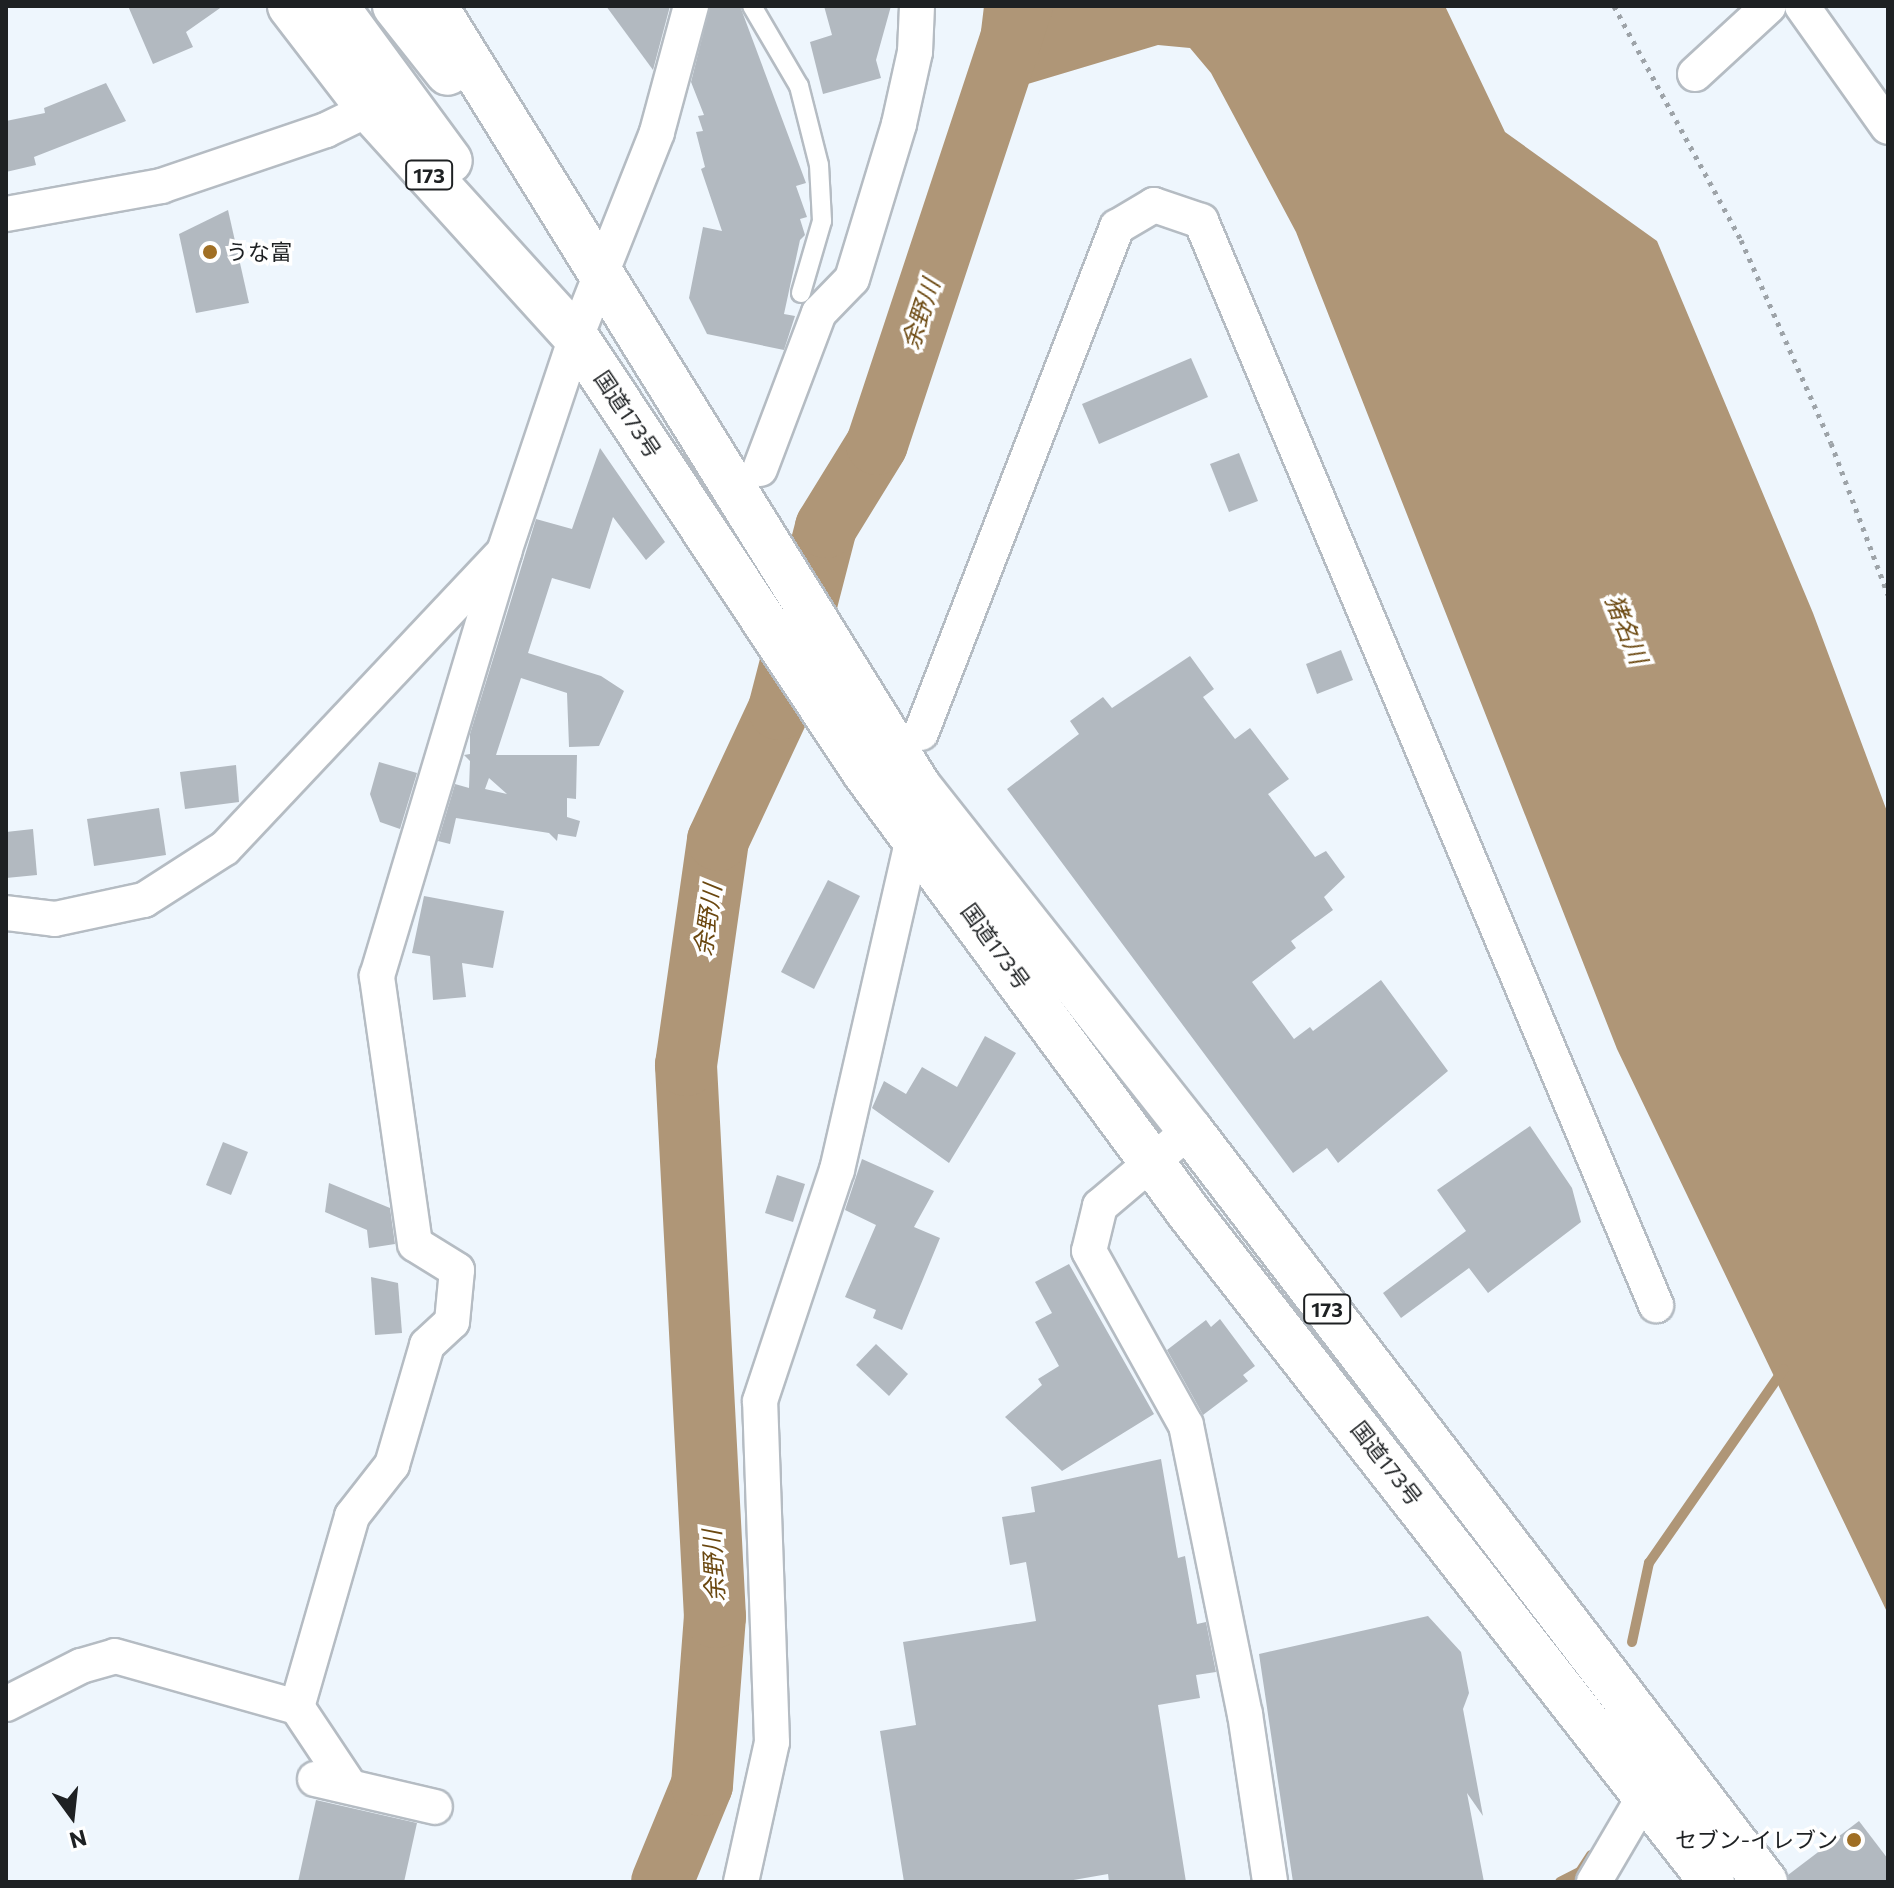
<!DOCTYPE html>
<html>
<head>
<meta charset="utf-8">
<style>
  body { margin:0 }
  #map { position:relative; width:1894px; height:1888px; overflow:hidden; background:#eef6fd; font-family:Commissioner,"Noto Sans JP",sans-serif }
  div>[style] { position:absolute }
  .water>* { inset:0; background:#af9677 }
  .stream>* { height:10px; margin:-5px; padding:0 5px; transform-origin:5px; border-radius:5px; background:#af9677 }
  .river>* { height:62px; margin:-31px; padding:0 31px; transform-origin:31px; border-radius:31px; background:#af9677 }
  .building>* { inset:0; background:#b2b9c0 }
  .path>* { height:5px; margin-top:-2.5px; transform-origin:0; background:repeating-linear-gradient(90deg,#9da3a8 0 4px,transparent 0 10px) }
  .roads { filter:drop-shadow(2px 0 #b5bcc3) drop-shadow(-2px 0 #b5bcc3) drop-shadow(0 2px #b5bcc3) drop-shadow(0 -2px #b5bcc3) }
  .lane>* { height:18px; margin:-9px; padding:0 9px; transform-origin:9px; border-radius:9px; background:#fff }
  .street>* { height:34px; margin:-17px; padding:0 17px; transform-origin:17px; border-radius:17px; background:#fff }
  .highway>* { height:44px; margin:-22px; padding:0 22px; transform-origin:22px; border-radius:22px; background:#fff }
  .dots>* { width:22px; height:22px; translate:-50% -50%; box-sizing:border-box; border:4px solid #fff; border-radius:50% }
  span { translate:-50% -50%; white-space:nowrap; text-align:center; line-height:1.15; -webkit-text-stroke:7px #fff; paint-order:stroke }
  .shield-label span { padding:2px 6px; background:#fff; border:2px solid; border-radius:6px; -webkit-text-stroke-width:0 }
  .shield-label { font-size:20px; color:#1e2123; font-weight:700 }
  .poi-label { font-size:22px; color:#1e2123 }
  .left { translate:0 -50%; text-align:left }
  .right { translate:-100% -50%; text-align:right }
  .street-label { font-size:22px; color:#1e2123 }
  .water-label { font-size:24px; color:#6b4810; font-style:italic }
  .frame { position:absolute; inset:0; border:8px solid #1e2123; pointer-events:none }
  .north { position:absolute; left:32px; top:1776px; width:80px; height:80px; -webkit-text-stroke:6px #fff; paint-order:stroke; rotate:165deg; font-size:22px; font-weight:700; line-height:32px; text-align:center; color:#1e2123 }
  .north::after { content:''; display:block; margin:auto; width:28px; height:36px; background:#1e2123; clip-path:polygon(50% 0,100% 100%,50% 72%,0 100%) }
</style>
</head>
<body>
<div id="map">
  <div class="water">
    <div style="clip-path:polygon(984px 6px,1445px 6px,1505px 132px,1657px 241px,1813px 613px,1888px 814px,1888px 1614px,1617px 1049px,1296px 232px,1211px 73px,1190px 48px,1158px 45px,1021px 86px,977px 64px)"></div>
  </div>
  <div class="stream">
    <div style="left:1632px;top:1642px;width:81px;rotate:-77.9deg"></div>
    <div style="left:1649px;top:1563px;width:236px;rotate:-55.2deg"></div>
    <div style="left:1560px;top:1882px;width:22px;rotate:-27deg"></div>
    <div style="left:1580px;top:1872px;width:20px;rotate:-57deg"></div>
  </div>
  <div class="river">
    <div style="left:662px;top:1882px;width:105px;rotate:-67.6deg"></div>
    <div style="left:702px;top:1785px;width:169px;rotate:-85.6deg"></div>
    <div style="left:715px;top:1617px;width:553px;rotate:-93.01deg"></div>
    <div style="left:686px;top:1065px;width:227px;rotate:-81.9deg"></div>
    <div style="left:718px;top:840px;width:145px;rotate:-65deg"></div>
    <div style="left:779px;top:709px;width:188px;rotate:-75.5deg"></div>
    <div style="left:826px;top:527px;width:97px;rotate:-58.4deg"></div>
    <div style="left:877px;top:444px;width:461px;rotate:-71.7deg"></div>
  </div>
  <div class="building">
    <div style="clip-path:polygon(128px 6px,223px 6px,186px 32px,193px 47px,153px 64px)"></div>
    <div style="clip-path:polygon(606px 6px,670px 6px,653px 70px)"></div>
    <div style="clip-path:polygon(710px 6px,740px 6px,806px 183px,796px 186px,807px 217px,800px 219px,805px 235px,800px 240px,784px 314px,795px 316px,784px 350px,707px 334px,689px 298px,703px 227px,722px 231px,701px 169px,705px 167px,696px 132px,703px 131px,698px 116px,704px 115px,691px 82px)"></div>
    <div style="clip-path:polygon(824px 6px,891px 6px,876px 60px,881px 78px,823px 94px,810px 42px,832px 35px)"></div>
    <div style="clip-path:polygon(106px 83px,126px 121px,34px 157px,36px 165px,6px 172px,6px 121px,45px 113px,44px 108px)"></div>
    <div style="clip-path:polygon(228px 210px,249px 303px,196px 313px,179px 234px)"></div>
    <div style="clip-path:polygon(1191px 358px,1208px 397px,1099px 444px,1082px 404px)"></div>
    <div style="clip-path:polygon(evenodd,600px 448px,665px 542px,646px 560px,613px 517px,590px 589px,552px 578px,528px 653px,601px 676px,624px 691px,599px 746px,569px 747px,567px 693px,521px 678px,496px 755px,577px 755px,576px 799px,567px 798px,567px 817px,580px 821px,576px 837px,558px 834px,557px 841px,549px 833px,456px 818px,450px 844px,438px 841px,455px 784px,469px 788px,470px 761px,464px 755px,470px 754px,470px 734px,536px 519px,572px 529px,600px 448px,489px 778px,507px 794px,485px 789px,489px 778px)"></div>
    <div style="clip-path:polygon(1239px 453px,1258px 501px,1229px 512px,1210px 464px)"></div>
    <div style="clip-path:polygon(1341px 650px,1353px 680px,1317px 694px,1306px 664px)"></div>
    <div style="clip-path:polygon(1190px 656px,1214px 689px,1203px 697px,1235px 739px,1250px 728px,1289px 779px,1268px 794px,1315px 857px,1326px 851px,1345px 877px,1324px 897px,1333px 910px,1291px 941px,1296px 948px,1252px 982px,1294px 1039px,1310px 1027px,1313px 1031px,1381px 980px,1448px 1071px,1338px 1163px,1327px 1148px,1293px 1173px,1007px 789px,1079px 734px,1070px 721px,1103px 697px,1112px 708px)"></div>
    <div style="clip-path:polygon(379px 762px,417px 773px,400px 829px,380px 822px,370px 794px)"></div>
    <div style="clip-path:polygon(236px 765px,239px 802px,185px 809px,180px 772px)"></div>
    <div style="clip-path:polygon(159px 808px,166px 855px,94px 866px,87px 819px)"></div>
    <div style="clip-path:polygon(33px 829px,37px 875px,6px 878px,6px 832px)"></div>
    <div style="clip-path:polygon(828px 880px,860px 896px,814px 989px,781px 972px)"></div>
    <div style="clip-path:polygon(424px 896px,504px 911px,493px 968px,462px 963px,466px 997px,433px 1000px,430px 956px,412px 953px)"></div>
    <div style="clip-path:polygon(985px 1036px,1016px 1053px,949px 1163px,872px 1108px,884px 1081px,906px 1094px,922px 1067px,957px 1087px)"></div>
    <div style="clip-path:polygon(1530px 1126px,1572px 1188px,1581px 1222px,1488px 1293px,1469px 1268px,1401px 1318px,1383px 1293px,1466px 1231px,1437px 1190px)"></div>
    <div style="clip-path:polygon(223px 1142px,248px 1152px,231px 1195px,206px 1185px)"></div>
    <div style="clip-path:polygon(862px 1159px,934px 1191px,914px 1227px,940px 1238px,902px 1330px,873px 1318px,876px 1310px,845px 1297px,876px 1225px,845px 1210px)"></div>
    <div style="clip-path:polygon(777px 1175px,805px 1184px,793px 1222px,765px 1213px)"></div>
    <div style="clip-path:polygon(329px 1183px,390px 1208px,395px 1244px,369px 1248px,367px 1230px,325px 1212px)"></div>
    <div style="clip-path:polygon(1069px 1264px,1154px 1414px,1062px 1471px,1005px 1417px,1042px 1385px,1038px 1379px,1059px 1366px,1035px 1322px,1052px 1313px,1035px 1282px)"></div>
    <div style="clip-path:polygon(371px 1277px,398px 1283px,402px 1333px,375px 1335px)"></div>
    <div style="clip-path:polygon(1220px 1319px,1255px 1366px,1243px 1375px,1248px 1381px,1203px 1415px,1167px 1350px,1206px 1320px,1211px 1327px)"></div>
    <div style="clip-path:polygon(876px 1344px,908px 1374px,889px 1396px,856px 1365px)"></div>
    <div style="clip-path:polygon(1161px 1459px,1178px 1558px,1185px 1556px,1197px 1624px,1206px 1622px,1216px 1672px,1196px 1675px,1200px 1698px,1158px 1705px,1186px 1882px,1109px 1882px,1108px 1874px,1062px 1882px,904px 1882px,880px 1731px,916px 1725px,903px 1642px,1036px 1621px,1026px 1562px,1010px 1565px,1002px 1517px,1035px 1512px,1031px 1487px)"></div>
    <div style="clip-path:polygon(1428px 1616px,1461px 1652px,1469px 1693px,1463px 1709px,1483px 1816px,1467px 1793px,1484px 1882px,1293px 1882px,1259px 1654px)"></div>
    <div style="clip-path:polygon(316px 1800px,417px 1823px,404px 1882px,298px 1882px)"></div>
    <div style="clip-path:polygon(1859px 1821px,1888px 1859px,1888px 1882px,1789px 1882px,1788px 1875px)"></div>
  </div>
  <div class="path">
    <div style="left:1614px;top:6px;width:266px;rotate:61.5deg"></div>
    <div style="left:1741px;top:240px;width:222px;rotate:66.1deg"></div>
    <div style="left:1831px;top:443px;width:162px;rotate:69.4deg"></div>
  </div>
  <div class="roads">
    <div class="lane">
      <div style="left:752px;top:6px;width:93px;rotate:59.6deg"></div>
      <div style="left:799px;top:86px;width:81px;rotate:75.8deg"></div>
      <div style="left:819px;top:165px;width:56px;rotate:86.9deg"></div>
      <div style="left:822px;top:221px;width:75px;rotate:106.3deg"></div>
    </div>
    <div class="street">
      <div style="left:1802px;top:6px;width:148px;rotate:54.6deg"></div>
      <div style="left:1695px;top:74px;width:100px;rotate:-42.6deg"></div>
      <div style="left:6px;top:214px;width:158px;rotate:-10.2deg"></div>
      <div style="left:161px;top:186px;width:174px;rotate:-18.7deg"></div>
      <div style="left:326px;top:130px;width:48px;rotate:-26deg"></div>
      <div style="left:760px;top:469px;width:167px;rotate:-69.3deg"></div>
      <div style="left:819px;top:313px;width:47px;rotate:-45.9deg"></div>
      <div style="left:852px;top:279px;width:162px;rotate:-73.1deg"></div>
      <div style="left:899px;top:124px;width:74px;rotate:-77.5deg"></div>
      <div style="left:915px;top:52px;width:46px;rotate:-87.5deg"></div>
      <div style="left:921px;top:733px;width:543px;rotate:-68.83deg"></div>
      <div style="left:1117px;top:227px;width:43px;rotate:-30.7deg"></div>
      <div style="left:1154px;top:205px;width:50px;rotate:18.8deg"></div>
      <div style="left:1201px;top:221px;width:1176px;rotate:67.23deg"></div>
      <div style="left:6px;top:913px;width:49px;rotate:7deg"></div>
      <div style="left:55px;top:919px;width:91px;rotate:-12.1deg"></div>
      <div style="left:144px;top:900px;width:96px;rotate:-32.7deg"></div>
      <div style="left:225px;top:848px;width:407px;rotate:-46.7deg"></div>
      <div style="left:504px;top:552px;width:227px;rotate:-71.5deg"></div>
      <div style="left:576px;top:337px;width:220px;rotate:-68.4deg"></div>
      <div style="left:657px;top:132px;width:131px;rotate:-74.9deg"></div>
      <div style="left:1190px;top:1130px;width:118px;rotate:139.8deg"></div>
      <div style="left:1100px;top:1206px;width:46px;rotate:103.7deg"></div>
      <div style="left:1089px;top:1251px;width:199px;rotate:60.9deg"></div>
      <div style="left:1186px;top:1425px;width:295px;rotate:78.5deg"></div>
      <div style="left:1245px;top:1714px;width:170px;rotate:81.5deg"></div>
      <div style="left:6px;top:1704px;width:84px;rotate:-26.9deg"></div>
      <div style="left:81px;top:1666px;width:35px;rotate:-16deg"></div>
      <div style="left:115px;top:1656px;width:189px;rotate:15.7deg"></div>
      <div style="left:297px;top:1707px;width:94px;rotate:56.3deg"></div>
      <div style="left:297px;top:1707px;width:199px;rotate:-73.9deg"></div>
      <div style="left:352px;top:1516px;width:65px;rotate:-51.9deg"></div>
      <div style="left:392px;top:1465px;width:125px;rotate:-73.7deg"></div>
      <div style="left:427px;top:1345px;width:34px;rotate:-43deg"></div>
      <div style="left:452px;top:1322px;width:52px;rotate:-84.5deg"></div>
      <div style="left:457px;top:1270px;width:49px;rotate:-148.2deg"></div>
      <div style="left:415px;top:1244px;width:271px;rotate:-98.1deg"></div>
      <div style="left:377px;top:976px;width:443px;rotate:-73.3deg"></div>
      <div style="left:315px;top:1779px;width:123px;rotate:13.1deg"></div>
      <div style="left:741px;top:1882px;width:143px;rotate:-77.5deg"></div>
      <div style="left:772px;top:1742px;width:341px;rotate:-92deg"></div>
      <div style="left:760px;top:1401px;width:243px;rotate:-71.6deg"></div>
      <div style="left:837px;top:1170px;width:355px;rotate:-77.1deg"></div>
      <div style="left:1594px;top:1882px;width:101px;rotate:-59.6deg"></div>
    </div>
    <div class="highway">
      <div style="left:290px;top:6px;width:130px;rotate:52.5deg"></div>
      <div style="left:369px;top:109px;width:308px;rotate:47.8deg"></div>
      <div style="left:576px;top:337px;width:523px;rotate:56.46deg"></div>
      <div style="left:865px;top:773px;width:548px;rotate:53.61deg"></div>
      <div style="left:1190px;top:1214px;width:848px;rotate:51.99deg"></div>
      <div style="left:336px;top:6px;width:192px;rotate:53.7deg"></div>
      <div style="left:395px;top:6px;width:85px;rotate:51.7deg"></div>
      <div style="left:435px;top:6px;width:919px;rotate:58.21deg"></div>
      <div style="left:919px;top:787px;width:437px;rotate:51.7deg"></div>
      <div style="left:1190px;top:1130px;width:947px;rotate:52.6deg"></div>
    </div>
  </div>
  <div class="dots">
    <div style="left:210px;top:252px;background:#a06f24"></div>
    <div style="left:1854px;top:1840px;background:#a06f24"></div>
  </div>
  <div class="shield-label">
    <span style="left:429px;top:175px">173</span>
    <span style="left:1327px;top:1309px">173</span>
  </div>
  <div class="poi-label">
    <span class="left" style="left:226px;top:252px">うな富</span>
    <span class="right" style="left:1838px;top:1840px">セブン-イレブン</span>
  </div>
  <div class="street-label">
    <span style="left:628px;top:414px;rotate:56deg">国道173号</span>
    <span style="left:996px;top:946px;rotate:54deg">国道173号</span>
    <span style="left:1387px;top:1463px;rotate:52deg">国道173号</span>
  </div>
  <div class="water-label">
    <span style="left:920px;top:314px;rotate:-72deg">余野川</span>
    <span style="left:1627px;top:629px;rotate:68deg">猪名川</span>
    <span style="left:707px;top:920px;rotate:-82deg">余野川</span>
    <span style="left:713px;top:1566px;rotate:-93deg">余野川</span>
  </div>
  <div class="frame"></div>
  <div class="north">N</div>
</div>
</body>
</html>
